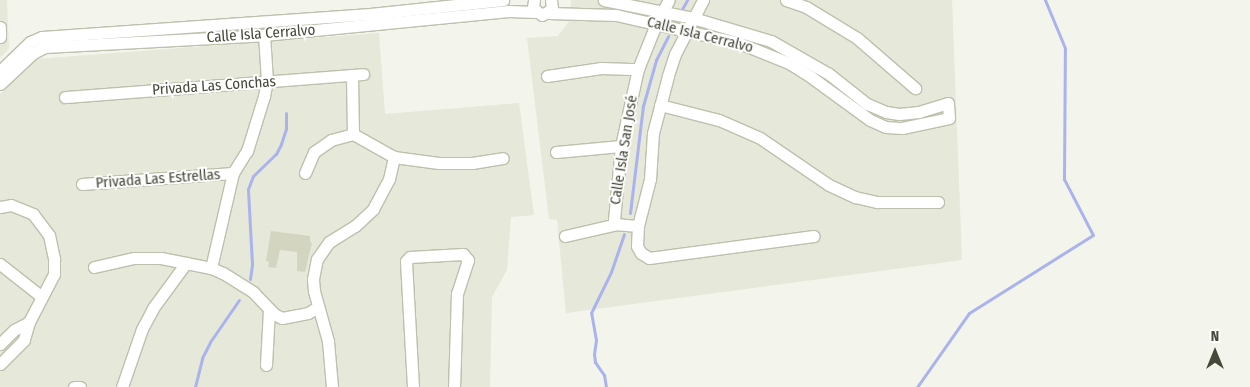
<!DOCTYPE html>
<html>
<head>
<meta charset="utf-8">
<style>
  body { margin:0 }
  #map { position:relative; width:1250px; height:387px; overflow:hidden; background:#f3f4eb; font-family:"Fira Sans Condensed",sans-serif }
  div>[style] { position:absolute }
  .residential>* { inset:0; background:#e6e8d9 }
  .stream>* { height:3px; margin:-1.5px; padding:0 1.5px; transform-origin:1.5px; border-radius:1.5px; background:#abb3ed }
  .building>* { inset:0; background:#d4d5c0 }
  .roads { filter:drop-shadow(1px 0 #bdc0ad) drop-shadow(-1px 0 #bdc0ad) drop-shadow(0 1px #bdc0ad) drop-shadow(0 -1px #bdc0ad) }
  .street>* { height:11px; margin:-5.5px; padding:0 5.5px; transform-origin:5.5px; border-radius:5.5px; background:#fff }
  span { translate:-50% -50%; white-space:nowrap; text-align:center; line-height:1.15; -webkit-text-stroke:4px #fff; paint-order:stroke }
  .street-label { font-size:15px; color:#474839 }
  .north { position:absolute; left:1190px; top:327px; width:50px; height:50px; -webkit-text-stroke:4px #fff; paint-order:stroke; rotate:0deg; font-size:14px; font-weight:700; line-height:20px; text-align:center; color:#474839 }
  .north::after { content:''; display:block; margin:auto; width:18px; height:22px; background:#474839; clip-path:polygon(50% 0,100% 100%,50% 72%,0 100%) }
</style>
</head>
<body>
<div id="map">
  <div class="residential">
    <div style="clip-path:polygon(0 0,7px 0,9px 49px,0 58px)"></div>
    <div style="clip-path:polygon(571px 0,952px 0,962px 260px,566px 313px,557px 220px,549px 219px,527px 38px,558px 36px,570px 20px)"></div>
    <div style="clip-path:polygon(379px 33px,385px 114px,519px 103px,534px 215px,511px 217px,507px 270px,492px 297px,490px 387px,0 387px,0 94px,36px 59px)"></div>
  </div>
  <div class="stream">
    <div style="left:681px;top:11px;width:13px;rotate:-61deg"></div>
    <div style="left:630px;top:213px;width:108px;rotate:-83.1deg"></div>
    <div style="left:643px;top:106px;width:48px;rotate:-74.2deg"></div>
    <div style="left:656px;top:60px;width:27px;rotate:-63deg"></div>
    <div style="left:250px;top:279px;width:15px;rotate:-82deg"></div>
    <div style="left:252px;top:264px;width:75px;rotate:-93.1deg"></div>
    <div style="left:248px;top:189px;width:14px;rotate:-69deg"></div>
    <div style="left:253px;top:176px;width:32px;rotate:-44deg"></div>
    <div style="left:276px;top:154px;width:11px;rotate:-63deg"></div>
    <div style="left:281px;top:144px;width:16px;rotate:-72deg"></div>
    <div style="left:286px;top:129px;width:16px;rotate:-90deg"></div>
    <div style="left:195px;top:387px;width:30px;rotate:-76deg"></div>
    <div style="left:202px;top:358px;width:18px;rotate:-63deg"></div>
    <div style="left:210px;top:342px;width:51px;rotate:-55.4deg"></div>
    <div style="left:606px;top:387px;width:12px;rotate:-99deg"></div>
    <div style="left:604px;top:375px;width:16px;rotate:-125deg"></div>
    <div style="left:595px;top:362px;width:8px;rotate:-97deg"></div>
    <div style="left:594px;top:354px;width:14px;rotate:-82deg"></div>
    <div style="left:596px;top:340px;width:27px;rotate:-100deg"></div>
    <div style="left:591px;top:313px;width:46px;rotate:-64deg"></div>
    <div style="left:611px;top:272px;width:40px;rotate:-71.1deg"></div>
    <div style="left:917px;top:387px;width:90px;rotate:-54.9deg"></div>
    <div style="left:969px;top:313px;width:146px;rotate:-32.2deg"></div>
    <div style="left:1093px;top:235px;width:63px;rotate:-117.4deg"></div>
    <div style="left:1064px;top:179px;width:131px;rotate:-89.6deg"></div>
    <div style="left:1065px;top:48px;width:52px;rotate:-112.6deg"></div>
  </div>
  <div class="building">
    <div style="clip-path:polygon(271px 231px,310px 236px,310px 242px,312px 243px,305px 272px,297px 271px,297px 252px,280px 250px,276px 268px,268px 267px,269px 262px,266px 261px)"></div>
  </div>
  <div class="roads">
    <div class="street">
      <div style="left:534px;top:0;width:8px;rotate:97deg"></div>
      <div style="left:533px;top:8px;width:11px;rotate:38deg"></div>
      <div style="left:542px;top:15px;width:12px;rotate:-31deg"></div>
      <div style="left:552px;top:9px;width:9px;rotate:-96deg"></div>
      <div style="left:703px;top:0;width:61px;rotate:117.4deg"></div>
      <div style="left:675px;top:54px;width:23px;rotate:108deg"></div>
      <div style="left:668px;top:76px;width:59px;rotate:104.7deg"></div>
      <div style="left:653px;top:133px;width:46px;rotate:93.7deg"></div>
      <div style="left:650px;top:179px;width:49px;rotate:104.3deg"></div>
      <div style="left:638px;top:226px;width:20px;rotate:93deg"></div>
      <div style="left:637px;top:246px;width:8px;rotate:60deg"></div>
      <div style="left:641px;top:253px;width:9px;rotate:32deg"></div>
      <div style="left:649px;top:258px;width:166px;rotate:-7.6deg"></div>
      <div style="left:786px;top:0;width:21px;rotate:19deg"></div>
      <div style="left:806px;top:7px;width:60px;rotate:31.3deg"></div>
      <div style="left:857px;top:38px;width:77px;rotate:40.8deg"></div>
      <div style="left:549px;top:13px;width:67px;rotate:1.7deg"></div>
      <div style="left:616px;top:15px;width:126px;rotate:12.8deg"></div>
      <div style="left:739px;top:43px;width:54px;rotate:21.8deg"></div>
      <div style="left:789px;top:63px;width:26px;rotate:32deg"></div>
      <div style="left:811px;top:77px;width:73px;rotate:36.1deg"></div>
      <div style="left:870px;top:120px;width:17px;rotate:24deg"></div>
      <div style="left:886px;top:127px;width:16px;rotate:4deg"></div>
      <div style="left:902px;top:128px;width:48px;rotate:-12deg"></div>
      <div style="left:949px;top:118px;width:15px;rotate:-94deg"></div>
      <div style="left:948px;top:103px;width:30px;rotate:163deg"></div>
      <div style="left:919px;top:112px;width:20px;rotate:174deg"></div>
      <div style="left:899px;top:114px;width:13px;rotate:-171deg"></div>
      <div style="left:886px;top:112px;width:21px;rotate:-157deg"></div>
      <div style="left:867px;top:104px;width:48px;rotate:-141.7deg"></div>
      <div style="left:829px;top:74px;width:67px;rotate:-150.4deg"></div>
      <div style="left:771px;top:41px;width:81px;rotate:-163.6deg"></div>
      <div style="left:693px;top:18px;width:91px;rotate:-168.6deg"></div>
      <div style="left:0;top:27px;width:10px;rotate:90deg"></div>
      <div style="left:0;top:71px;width:42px;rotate:-44deg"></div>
      <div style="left:30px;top:42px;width:13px;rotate:-23deg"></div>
      <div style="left:42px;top:37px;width:329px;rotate:-4deg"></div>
      <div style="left:370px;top:14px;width:134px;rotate:-6deg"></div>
      <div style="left:547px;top:76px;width:55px;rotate:-8.4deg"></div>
      <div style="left:601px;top:68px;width:37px;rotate:2deg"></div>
      <div style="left:0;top:84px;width:45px;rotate:-43.2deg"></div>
      <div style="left:33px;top:53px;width:13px;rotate:-27deg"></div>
      <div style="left:45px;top:47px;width:219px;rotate:-3.1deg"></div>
      <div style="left:264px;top:35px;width:246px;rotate:-5.6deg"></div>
      <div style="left:509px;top:11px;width:26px;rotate:2deg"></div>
      <div style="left:65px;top:97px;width:299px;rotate:-4.4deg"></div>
      <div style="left:660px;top:105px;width:61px;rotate:14.3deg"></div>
      <div style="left:719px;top:120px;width:45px;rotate:23.7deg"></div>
      <div style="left:760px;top:138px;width:83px;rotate:34.3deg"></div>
      <div style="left:829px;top:185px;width:29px;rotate:25deg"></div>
      <div style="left:855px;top:197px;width:23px;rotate:13deg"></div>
      <div style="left:877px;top:202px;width:61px"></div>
      <div style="left:556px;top:152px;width:65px;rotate:-5.3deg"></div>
      <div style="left:394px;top:157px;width:45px;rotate:7.6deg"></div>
      <div style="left:439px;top:163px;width:33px"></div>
      <div style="left:472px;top:163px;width:31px;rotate:-9deg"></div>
      <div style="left:305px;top:173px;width:23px;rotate:-67deg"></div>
      <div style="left:314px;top:152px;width:21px;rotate:-35deg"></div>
      <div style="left:331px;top:140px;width:23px;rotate:-15deg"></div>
      <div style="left:82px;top:184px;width:151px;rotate:-4.2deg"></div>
      <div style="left:0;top:207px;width:11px;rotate:-10deg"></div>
      <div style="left:11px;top:205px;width:24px;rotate:22deg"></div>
      <div style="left:33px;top:214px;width:26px;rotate:53deg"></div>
      <div style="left:49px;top:235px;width:25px;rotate:78deg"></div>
      <div style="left:54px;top:259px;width:15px;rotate:90deg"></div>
      <div style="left:54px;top:274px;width:54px;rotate:117.5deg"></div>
      <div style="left:29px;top:322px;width:19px;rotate:106deg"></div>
      <div style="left:24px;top:340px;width:34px;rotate:135deg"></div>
      <div style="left:638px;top:226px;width:21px;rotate:-175deg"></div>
      <div style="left:617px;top:224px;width:5px;rotate:-127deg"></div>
      <div style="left:614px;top:220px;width:74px;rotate:-84.6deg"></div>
      <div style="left:621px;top:146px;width:79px;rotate:-77.6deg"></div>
      <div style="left:638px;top:69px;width:48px;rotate:-68.2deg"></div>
      <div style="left:656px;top:24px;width:27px;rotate:-62deg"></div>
      <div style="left:565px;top:236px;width:53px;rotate:-13deg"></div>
      <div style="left:0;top:264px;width:53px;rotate:38.2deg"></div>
      <div style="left:94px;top:267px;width:41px;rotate:-12.7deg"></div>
      <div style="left:134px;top:258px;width:27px"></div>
      <div style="left:161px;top:258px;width:51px;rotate:11.3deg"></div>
      <div style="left:211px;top:268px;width:13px;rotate:23deg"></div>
      <div style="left:223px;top:273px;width:36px;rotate:32deg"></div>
      <div style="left:253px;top:292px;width:30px;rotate:46deg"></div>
      <div style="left:274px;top:314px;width:9px;rotate:27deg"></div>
      <div style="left:282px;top:318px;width:26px;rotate:-11deg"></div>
      <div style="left:308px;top:313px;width:12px;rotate:-31deg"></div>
      <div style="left:211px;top:268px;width:98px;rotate:-77deg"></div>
      <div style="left:233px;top:173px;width:26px;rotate:-58deg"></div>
      <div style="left:247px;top:151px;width:58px;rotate:-72.8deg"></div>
      <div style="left:264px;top:96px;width:15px;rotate:-79deg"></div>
      <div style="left:267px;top:81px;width:46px;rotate:-93.7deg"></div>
      <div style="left:0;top:344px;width:20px;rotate:-45deg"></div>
      <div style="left:14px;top:330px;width:17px;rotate:-28deg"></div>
      <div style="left:266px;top:365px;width:56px;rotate:-86.9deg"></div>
      <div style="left:74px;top:387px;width:6px"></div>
      <div style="left:122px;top:387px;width:61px;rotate:-71deg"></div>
      <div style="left:142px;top:329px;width:24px;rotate:-62deg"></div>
      <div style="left:153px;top:308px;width:56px;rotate:-53.7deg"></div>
      <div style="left:332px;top:387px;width:46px;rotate:-95deg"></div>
      <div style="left:328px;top:341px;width:52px;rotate:-105.6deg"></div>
      <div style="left:314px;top:291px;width:12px;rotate:-95deg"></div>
      <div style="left:313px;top:279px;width:20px;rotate:-79deg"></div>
      <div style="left:317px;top:259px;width:21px;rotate:-55deg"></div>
      <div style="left:329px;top:242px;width:31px;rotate:-32deg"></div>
      <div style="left:355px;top:226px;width:25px;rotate:-43deg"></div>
      <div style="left:373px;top:209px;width:34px;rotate:-62deg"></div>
      <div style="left:389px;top:179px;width:23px;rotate:-77deg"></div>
      <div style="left:394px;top:157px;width:47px;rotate:-150.7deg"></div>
      <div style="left:353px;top:134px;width:59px;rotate:-91deg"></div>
      <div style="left:413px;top:387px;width:126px;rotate:-93.2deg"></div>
      <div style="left:406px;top:261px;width:6px;rotate:-45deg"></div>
      <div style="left:410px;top:257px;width:53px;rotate:-3.2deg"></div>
      <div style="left:463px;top:254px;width:8px;rotate:50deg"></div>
      <div style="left:468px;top:260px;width:35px;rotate:108deg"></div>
      <div style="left:457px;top:293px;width:94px;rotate:91.8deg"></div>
    </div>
  </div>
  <div class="street-label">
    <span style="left:261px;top:34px;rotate:-4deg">Calle Isla Cerralvo</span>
    <span style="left:700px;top:35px;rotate:14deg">Calle Isla Cerralvo</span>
    <span style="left:214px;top:86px;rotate:-4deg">Privada Las Conchas</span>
    <span style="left:624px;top:150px;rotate:-81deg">Calle Isla San José</span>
    <span style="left:158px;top:179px;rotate:-4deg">Privada Las Estrellas</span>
  </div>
  <div class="north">N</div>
</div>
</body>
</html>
